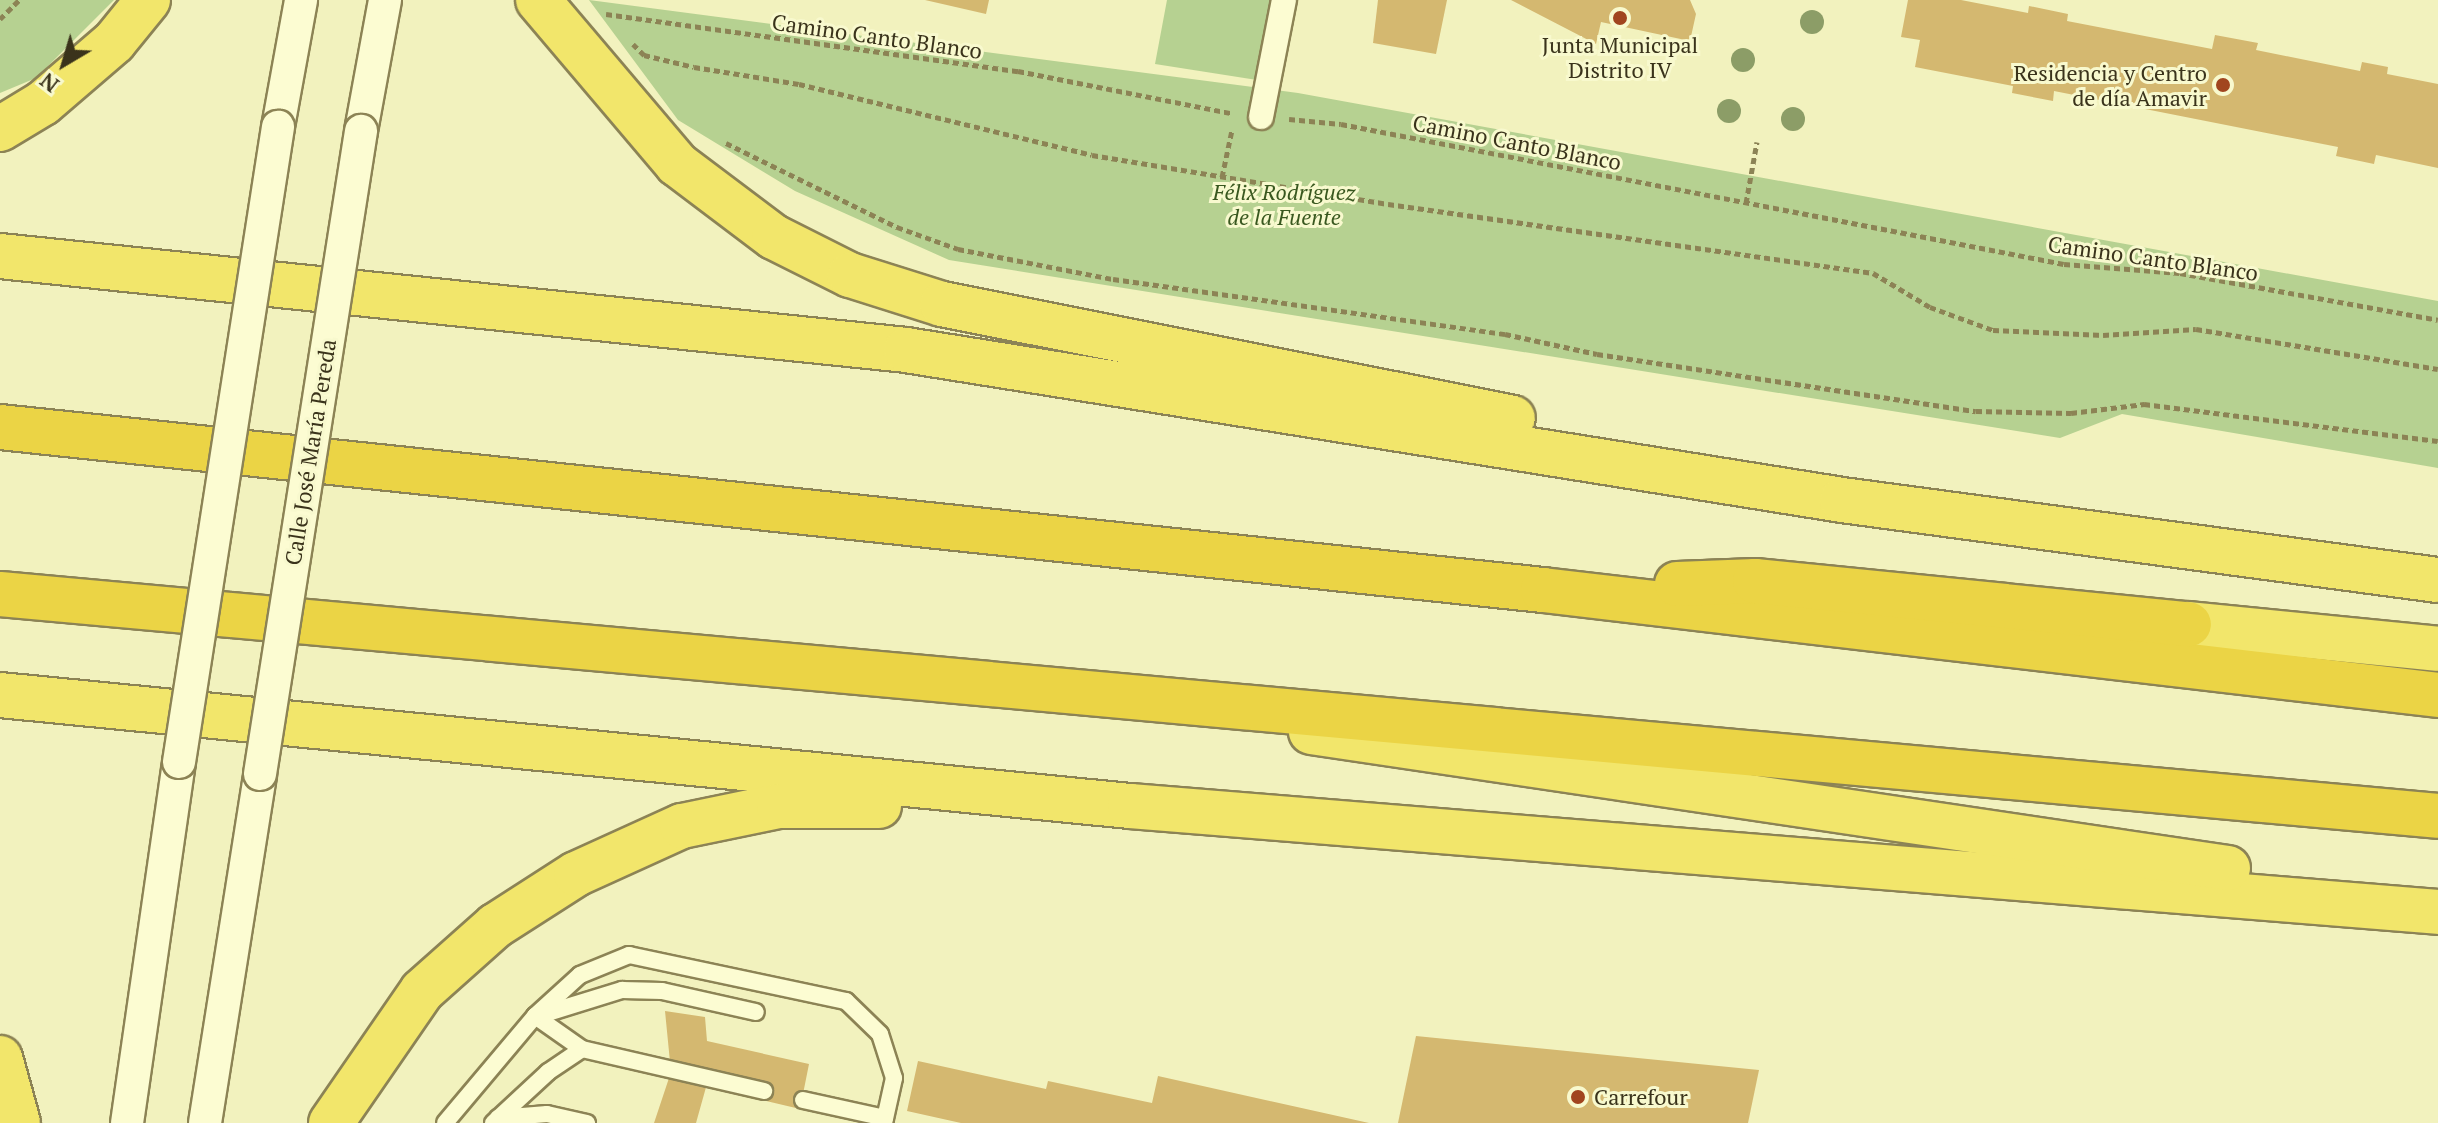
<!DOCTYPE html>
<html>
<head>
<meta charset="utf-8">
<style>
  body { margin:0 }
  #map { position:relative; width:2438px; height:1123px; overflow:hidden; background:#f2f2be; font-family:"PT Serif",serif }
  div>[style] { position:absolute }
  .green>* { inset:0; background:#b6d191 }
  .building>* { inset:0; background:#d4b870 }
  .path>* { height:5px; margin-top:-2.5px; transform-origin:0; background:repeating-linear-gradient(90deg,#8c8355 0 6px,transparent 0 10px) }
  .roads { filter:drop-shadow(2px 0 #8c8355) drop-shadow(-2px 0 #8c8355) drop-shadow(0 2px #8c8355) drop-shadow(0 -2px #8c8355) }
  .service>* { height:16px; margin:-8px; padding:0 8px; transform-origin:8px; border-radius:8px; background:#fcfcd2 }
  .pedestrian>* { height:24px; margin:-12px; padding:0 12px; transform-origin:12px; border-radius:12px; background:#fcfcd2 }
  .minor>* { height:32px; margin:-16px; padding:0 16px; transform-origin:16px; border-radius:16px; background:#fcfcd2 }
  .trunk>* { height:44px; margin:-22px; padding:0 22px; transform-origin:22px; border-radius:22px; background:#f2e66b }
  .motorway>* { height:44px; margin:-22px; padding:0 22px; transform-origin:22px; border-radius:22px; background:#ebd445 }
  .bridges { filter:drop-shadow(2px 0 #8c8355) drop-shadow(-2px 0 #8c8355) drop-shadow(0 2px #8c8355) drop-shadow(0 -2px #8c8355) }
  .minor-bridge>* { height:32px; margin:-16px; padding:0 16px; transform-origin:16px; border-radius:16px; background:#fcfcd2 }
  .trees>* { width:24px; height:24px; margin:-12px; border-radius:50%; background:#8c9d67 }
  .dots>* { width:22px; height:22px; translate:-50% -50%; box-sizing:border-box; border:4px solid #f8f9ce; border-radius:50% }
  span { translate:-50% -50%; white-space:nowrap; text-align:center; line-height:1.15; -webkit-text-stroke:6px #f8f9ce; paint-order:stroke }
  .street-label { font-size:22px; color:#3a331b }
  .poi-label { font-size:22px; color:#3a331b }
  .right { translate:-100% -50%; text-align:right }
  .left { translate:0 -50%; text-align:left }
  .park-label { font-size:22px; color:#39581f; font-style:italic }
  .north { position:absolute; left:24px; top:24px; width:80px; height:80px; -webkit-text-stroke:6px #f8f9ce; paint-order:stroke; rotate:218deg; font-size:22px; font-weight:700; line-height:32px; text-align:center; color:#3a331b }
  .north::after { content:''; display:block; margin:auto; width:28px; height:36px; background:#3a331b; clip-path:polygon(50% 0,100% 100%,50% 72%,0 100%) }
</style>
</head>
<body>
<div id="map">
  <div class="green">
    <div style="clip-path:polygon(0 0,114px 0,36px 78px,0 93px)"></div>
    <div style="clip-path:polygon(589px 0,1298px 93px,2438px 301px,2438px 468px,2122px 414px,2060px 438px,949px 260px,795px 191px,678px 120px)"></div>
    <div style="clip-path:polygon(1167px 0,1273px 0,1257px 80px,1155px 64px)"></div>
  </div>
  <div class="building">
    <div style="clip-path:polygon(925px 0,989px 0,986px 14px)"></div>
    <div style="clip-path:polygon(1378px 0,1447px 0,1436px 54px,1373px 43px)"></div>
    <div style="clip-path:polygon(1511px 0,1690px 0,1696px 14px,1690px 41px,1601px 22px,1596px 44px)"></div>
    <div style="clip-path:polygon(1908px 0,1961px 0,2028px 13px,2029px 6px,2068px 14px,2067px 21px,2212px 49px,2215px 35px,2258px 43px,2256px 50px,2360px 71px,2362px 62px,2388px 67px,2387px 74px,2438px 84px,2438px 168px,2376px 155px,2374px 164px,2336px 156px,2338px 147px,2054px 91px,2053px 101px,2012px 93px,2013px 86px,1915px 67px,1920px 40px,1901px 37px)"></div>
    <div style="clip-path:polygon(665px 1011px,705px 1017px,707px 1041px,809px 1064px,800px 1109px,762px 1100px,765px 1083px,710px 1073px,696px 1123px,654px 1123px,671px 1072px)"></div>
    <div style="clip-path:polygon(1416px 1036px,1759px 1070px,1748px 1123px,1398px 1123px)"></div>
    <div style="clip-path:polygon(918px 1061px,1046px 1089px,1048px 1081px,1152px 1103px,1158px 1076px,1369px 1123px,961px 1123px,907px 1111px)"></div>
  </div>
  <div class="path">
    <div style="left:606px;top:14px;width:416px;rotate:7.9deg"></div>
    <div style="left:1018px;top:71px;width:217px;rotate:11.2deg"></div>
    <div style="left:0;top:19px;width:27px;rotate:-45deg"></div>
    <div style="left:633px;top:44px;width:16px;rotate:45deg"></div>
    <div style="left:644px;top:55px;width:51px;rotate:13.5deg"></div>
    <div style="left:694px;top:67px;width:106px;rotate:9.2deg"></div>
    <div style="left:799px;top:84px;width:301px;rotate:13.6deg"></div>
    <div style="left:1092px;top:155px;width:300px;rotate:9.4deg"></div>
    <div style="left:1388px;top:204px;width:490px;rotate:8.1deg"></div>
    <div style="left:1873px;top:273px;width:66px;rotate:30.8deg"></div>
    <div style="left:1930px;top:307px;width:67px;rotate:20.1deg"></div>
    <div style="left:1993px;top:330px;width:110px;rotate:2.6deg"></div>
    <div style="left:2103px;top:335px;width:93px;rotate:-3.7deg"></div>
    <div style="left:2196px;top:329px;width:245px;rotate:9.4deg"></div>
    <div style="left:1289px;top:119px;width:52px;rotate:5.5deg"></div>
    <div style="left:1341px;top:124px;width:736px;rotate:10.96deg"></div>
    <div style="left:2064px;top:264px;width:116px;rotate:4.4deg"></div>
    <div style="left:2180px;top:273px;width:262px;rotate:10.3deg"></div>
    <div style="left:726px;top:143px;width:191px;rotate:26.2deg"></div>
    <div style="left:897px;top:227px;width:65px;rotate:19.8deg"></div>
    <div style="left:958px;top:249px;width:158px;rotate:11deg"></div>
    <div style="left:1113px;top:279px;width:396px;rotate:8deg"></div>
    <div style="left:1505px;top:334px;width:94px;rotate:12.3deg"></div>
    <div style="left:1597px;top:354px;width:383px;rotate:8.6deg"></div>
    <div style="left:1976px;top:411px;width:95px;rotate:1.2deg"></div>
    <div style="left:2071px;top:413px;width:74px;rotate:-7deg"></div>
    <div style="left:2144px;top:404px;width:296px;rotate:7.2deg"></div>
    <div style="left:1222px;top:177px;width:48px;rotate:-78deg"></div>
    <div style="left:1746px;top:203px;width:62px;rotate:-79.8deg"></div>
  </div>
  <div class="roads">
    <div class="service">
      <div style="left:541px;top:1015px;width:85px;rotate:-17.2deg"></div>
      <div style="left:622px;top:990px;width:40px;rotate:1.4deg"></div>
      <div style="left:662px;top:991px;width:96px;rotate:12.6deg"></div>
      <div style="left:535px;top:1016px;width:57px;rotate:35.1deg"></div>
      <div style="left:582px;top:1049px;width:187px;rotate:13deg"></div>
      <div style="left:803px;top:1100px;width:84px;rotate:12.4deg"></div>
      <div style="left:498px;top:1118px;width:49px;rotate:-4.7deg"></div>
      <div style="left:547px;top:1114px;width:41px;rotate:12.7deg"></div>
      <div style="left:445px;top:1123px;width:140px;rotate:-49.9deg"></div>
      <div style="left:535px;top:1016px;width:61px;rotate:-42.3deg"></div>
      <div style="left:580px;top:975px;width:53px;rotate:-22.2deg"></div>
      <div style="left:629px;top:955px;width:222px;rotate:12deg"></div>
      <div style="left:846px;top:1001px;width:47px;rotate:44.1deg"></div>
      <div style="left:880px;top:1034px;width:46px;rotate:72.3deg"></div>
      <div style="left:894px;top:1078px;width:46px;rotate:102.5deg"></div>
      <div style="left:493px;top:1123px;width:75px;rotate:-42.8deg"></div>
      <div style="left:548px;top:1072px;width:41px;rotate:-34.1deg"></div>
    </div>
    <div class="pedestrian">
      <div style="left:1261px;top:117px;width:119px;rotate:-78.9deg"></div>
    </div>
    <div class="minor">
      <div style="left:278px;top:127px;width:129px;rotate:-79.7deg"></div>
      <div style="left:361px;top:131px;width:133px;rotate:-79.6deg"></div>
      <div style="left:127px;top:1123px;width:365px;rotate:-81.8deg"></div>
      <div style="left:205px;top:1123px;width:353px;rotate:-81deg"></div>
    </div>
    <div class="trunk">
      <div style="left:538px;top:0;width:215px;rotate:49.7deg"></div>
      <div style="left:677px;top:164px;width:121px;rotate:37deg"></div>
      <div style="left:774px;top:237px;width:85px;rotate:26.6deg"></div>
      <div style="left:850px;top:275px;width:96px;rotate:17.5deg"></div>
      <div style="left:942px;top:304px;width:582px;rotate:11.29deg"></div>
      <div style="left:0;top:129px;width:50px;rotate:-31.2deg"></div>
      <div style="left:43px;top:103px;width:94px;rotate:-40.7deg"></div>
      <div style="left:114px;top:42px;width:54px;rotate:-51deg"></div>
      <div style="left:0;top:256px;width:911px;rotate:5.92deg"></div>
      <div style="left:906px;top:350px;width:948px;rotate:9.1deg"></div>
      <div style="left:1842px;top:500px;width:601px;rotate:7.65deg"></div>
      <div style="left:2189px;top:624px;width:250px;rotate:5.7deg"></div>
      <div style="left:0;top:695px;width:1135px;rotate:5.61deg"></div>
      <div style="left:1130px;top:806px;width:1312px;rotate:4.63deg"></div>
      <div style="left:1311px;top:732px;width:927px;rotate:8.44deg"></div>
      <div style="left:0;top:1058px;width:67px;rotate:74.5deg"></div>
      <div style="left:331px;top:1123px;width:160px;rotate:-55.4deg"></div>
      <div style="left:422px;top:991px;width:98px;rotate:-41.7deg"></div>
      <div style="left:495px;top:926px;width:96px;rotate:-32.7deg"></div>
      <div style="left:576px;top:874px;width:116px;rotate:-24.4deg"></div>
      <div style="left:682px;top:826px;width:99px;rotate:-11.7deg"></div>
      <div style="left:779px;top:806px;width:100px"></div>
    </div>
    <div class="motorway">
      <div style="left:0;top:427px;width:1552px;rotate:6.03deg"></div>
      <div style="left:1543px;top:590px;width:901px;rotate:6.69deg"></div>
      <div style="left:1677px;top:584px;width:78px;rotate:-2.2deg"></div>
      <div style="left:1755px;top:581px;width:436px;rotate:5.7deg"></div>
      <div style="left:0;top:594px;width:2448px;rotate:5.2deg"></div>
    </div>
  </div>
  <div class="bridges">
    <div class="minor-bridge">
      <div style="left:179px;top:762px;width:643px;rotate:-81.14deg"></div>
      <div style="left:260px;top:774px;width:651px;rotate:-81.07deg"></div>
    </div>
  </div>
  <div class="trees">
    <div style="left:1812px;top:22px"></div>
    <div style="left:1743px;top:60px"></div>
    <div style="left:1729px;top:111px"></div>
    <div style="left:1793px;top:119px"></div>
  </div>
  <div class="dots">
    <div style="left:1620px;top:18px;background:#a1451f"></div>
    <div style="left:2223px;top:85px;background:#a1451f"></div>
    <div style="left:1578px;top:1097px;background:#a1451f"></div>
  </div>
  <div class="street-label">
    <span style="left:877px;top:36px;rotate:8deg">Camino Canto Blanco</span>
    <span style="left:1517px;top:142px;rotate:11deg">Camino Canto Blanco</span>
    <span style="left:2153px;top:258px;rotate:8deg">Camino Canto Blanco</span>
    <span style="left:310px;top:452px;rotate:-81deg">Calle José María Pereda</span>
  </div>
  <div class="poi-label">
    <span style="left:1620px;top:57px">Junta Municipal<br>Distrito IV</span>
    <span class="right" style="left:2207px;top:85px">Residencia y Centro<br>de día Amavir</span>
    <span class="left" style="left:1594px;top:1097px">Carrefour</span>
  </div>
  <div class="park-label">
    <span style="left:1284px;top:204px">Félix Rodríguez<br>de la Fuente</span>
  </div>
  <div class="north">N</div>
</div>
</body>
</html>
